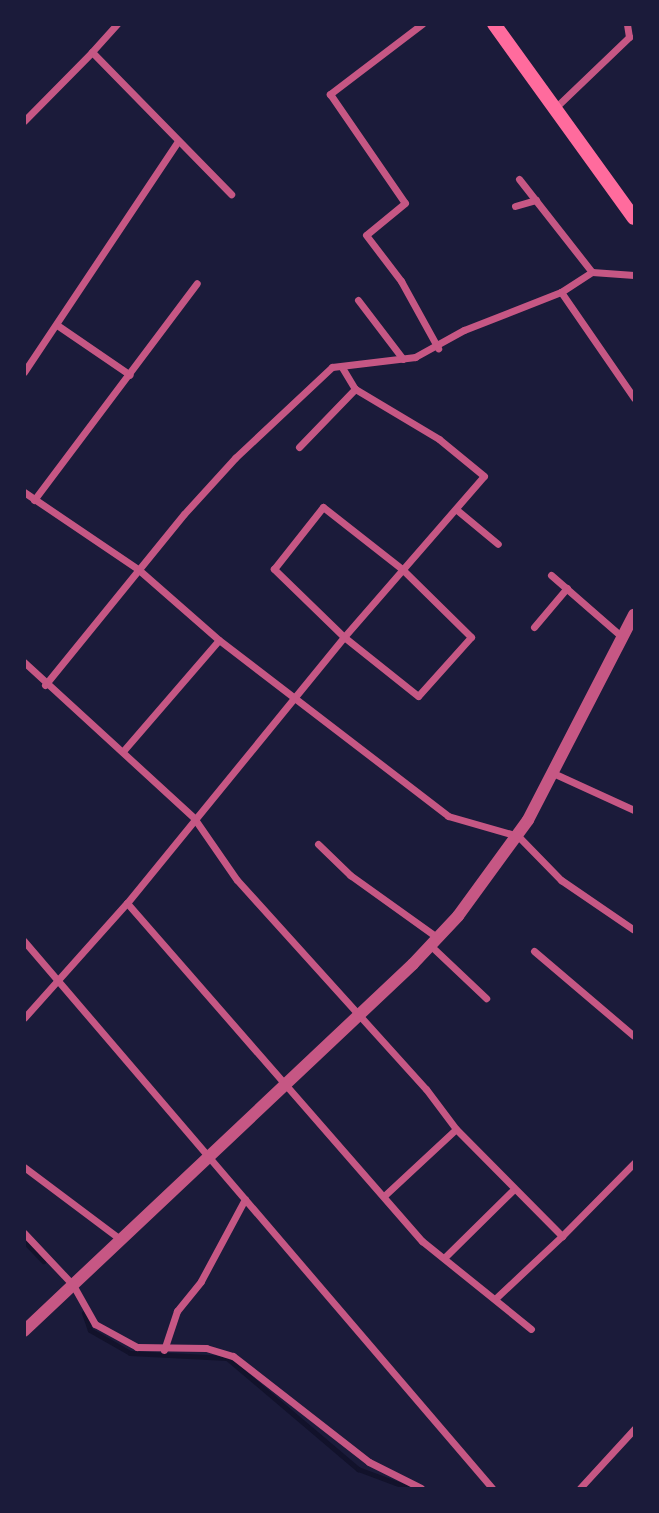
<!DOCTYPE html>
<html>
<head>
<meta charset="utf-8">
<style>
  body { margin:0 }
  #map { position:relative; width:659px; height:1513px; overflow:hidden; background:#1b1b3a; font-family:Figtree,sans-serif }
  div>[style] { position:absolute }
  .stream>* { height:5px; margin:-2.5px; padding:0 2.5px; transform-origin:2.5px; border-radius:2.5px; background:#12122b }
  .minor>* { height:7px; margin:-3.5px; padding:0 3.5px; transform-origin:3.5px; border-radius:3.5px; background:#c65784 }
  .tertiary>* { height:12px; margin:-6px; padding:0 6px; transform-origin:6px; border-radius:6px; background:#c65784 }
  .secondary>* { height:14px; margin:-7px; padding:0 7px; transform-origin:7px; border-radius:7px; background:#ff6b9d }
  span { translate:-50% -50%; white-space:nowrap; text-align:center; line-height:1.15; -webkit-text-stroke:5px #1b1b3a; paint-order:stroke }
  .frame { position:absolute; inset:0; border:26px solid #1b1b3a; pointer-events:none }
</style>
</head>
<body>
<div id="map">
  <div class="stream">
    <div style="left:24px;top:1241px;width:28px;rotate:46deg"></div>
    <div style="left:84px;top:1313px;width:18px;rotate:71deg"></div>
    <div style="left:90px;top:1330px;width:46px;rotate:29.9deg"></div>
    <div style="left:130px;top:1353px;width:97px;rotate:3deg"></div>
    <div style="left:227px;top:1358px;width:172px;rotate:40.3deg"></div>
    <div style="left:358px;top:1469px;width:54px;rotate:20.4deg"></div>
  </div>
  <div class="minor">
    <div style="left:117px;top:24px;width:38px;rotate:132deg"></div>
    <div style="left:92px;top:52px;width:199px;rotate:45.6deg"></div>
    <div style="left:422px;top:24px;width:116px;rotate:142.7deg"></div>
    <div style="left:330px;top:94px;width:132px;rotate:55.5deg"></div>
    <div style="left:405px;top:203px;width:50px;rotate:140.6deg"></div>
    <div style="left:366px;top:235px;width:58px;rotate:52.7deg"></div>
    <div style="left:401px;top:281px;width:77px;rotate:61.1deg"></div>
    <div style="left:555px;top:108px;width:103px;rotate:-43.8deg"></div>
    <div style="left:629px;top:37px;width:13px;rotate:-99deg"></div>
    <div style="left:24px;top:121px;width:97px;rotate:-45.4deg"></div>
    <div style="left:519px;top:179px;width:118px;rotate:51.9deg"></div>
    <div style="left:515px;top:206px;width:22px;rotate:-16deg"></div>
    <div style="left:561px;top:292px;width:129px;rotate:55.4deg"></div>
    <div style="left:358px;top:300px;width:74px;rotate:52.7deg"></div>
    <div style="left:57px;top:325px;width:88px;rotate:34.4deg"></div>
    <div style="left:24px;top:372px;width:278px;rotate:-56.3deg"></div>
    <div style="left:299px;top:447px;width:81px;rotate:-46deg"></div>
    <div style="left:24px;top:492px;width:139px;rotate:34.1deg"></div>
    <div style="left:139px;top:570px;width:106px;rotate:41.2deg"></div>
    <div style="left:219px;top:640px;width:289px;rotate:37.5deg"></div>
    <div style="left:448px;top:816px;width:73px;rotate:15.9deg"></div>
    <div style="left:518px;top:836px;width:62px;rotate:45.7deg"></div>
    <div style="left:561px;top:880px;width:88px;rotate:34.4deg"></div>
    <div style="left:34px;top:500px;width:271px;rotate:-53.1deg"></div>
    <div style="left:323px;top:507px;width:100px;rotate:38.1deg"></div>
    <div style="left:402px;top:569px;width:97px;rotate:44.6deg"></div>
    <div style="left:471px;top:637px;width:79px;rotate:131.9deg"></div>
    <div style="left:418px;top:696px;width:95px;rotate:-141.4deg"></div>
    <div style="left:344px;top:637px;width:98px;rotate:-135.8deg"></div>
    <div style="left:274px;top:569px;width:79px;rotate:-51.7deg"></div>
    <div style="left:457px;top:510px;width:53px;rotate:39.7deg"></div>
    <div style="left:551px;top:575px;width:93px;rotate:41.1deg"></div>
    <div style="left:534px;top:627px;width:51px;rotate:-49.8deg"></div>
    <div style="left:24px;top:662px;width:231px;rotate:42.5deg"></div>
    <div style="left:194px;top:818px;width:75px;rotate:55.3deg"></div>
    <div style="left:237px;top:880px;width:282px;rotate:47.9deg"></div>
    <div style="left:426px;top:1089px;width:50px;rotate:53.1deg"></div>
    <div style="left:456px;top:1129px;width:151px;rotate:45.3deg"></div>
    <div style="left:562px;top:1236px;width:92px;rotate:136.8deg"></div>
    <div style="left:45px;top:685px;width:220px;rotate:-50.9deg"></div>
    <div style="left:184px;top:514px;width:76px;rotate:-47.7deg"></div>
    <div style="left:235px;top:458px;width:133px;rotate:-43.2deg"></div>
    <div style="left:332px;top:367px;width:84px;rotate:-6.9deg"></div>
    <div style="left:415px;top:357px;width:56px;rotate:-28.9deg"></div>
    <div style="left:464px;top:330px;width:104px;rotate:-21.4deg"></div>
    <div style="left:561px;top:292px;width:37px;rotate:-33deg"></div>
    <div style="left:592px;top:272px;width:42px;rotate:4.1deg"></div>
    <div style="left:124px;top:750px;width:145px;rotate:-49.2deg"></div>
    <div style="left:553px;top:773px;width:89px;rotate:24.6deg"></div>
    <div style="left:318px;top:844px;width:45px;rotate:44.1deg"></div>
    <div style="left:350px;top:875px;width:108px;rotate:35.6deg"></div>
    <div style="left:127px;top:903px;width:449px;rotate:48.9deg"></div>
    <div style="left:422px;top:1241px;width:140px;rotate:38.9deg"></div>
    <div style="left:24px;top:941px;width:720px;rotate:49.45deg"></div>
    <div style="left:431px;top:946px;width:76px;rotate:43.4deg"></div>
    <div style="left:534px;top:951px;width:131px;rotate:40.4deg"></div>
    <div style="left:24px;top:1018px;width:154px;rotate:-48.2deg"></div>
    <div style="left:127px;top:903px;width:343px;rotate:-50.8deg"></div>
    <div style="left:344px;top:637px;width:213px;rotate:-49deg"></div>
    <div style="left:484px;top:476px;width:58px;rotate:-140.6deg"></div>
    <div style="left:439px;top:439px;width:98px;rotate:-149.2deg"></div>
    <div style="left:355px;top:389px;width:26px;rotate:-121deg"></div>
    <div style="left:24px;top:1167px;width:120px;rotate:36.9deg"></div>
    <div style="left:384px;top:1196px;width:98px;rotate:-42.9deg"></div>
    <div style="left:24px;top:1233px;width:71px;rotate:46.7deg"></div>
    <div style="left:73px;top:1285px;width:45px;rotate:60.6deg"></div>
    <div style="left:95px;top:1324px;width:48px;rotate:28.7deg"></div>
    <div style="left:137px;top:1347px;width:69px;rotate:0.8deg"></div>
    <div style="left:206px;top:1348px;width:28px;rotate:17deg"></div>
    <div style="left:233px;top:1356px;width:172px;rotate:37.9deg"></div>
    <div style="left:369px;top:1462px;width:58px;rotate:26.6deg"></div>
    <div style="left:562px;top:1236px;width:103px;rotate:-45.4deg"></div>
    <div style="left:444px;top:1258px;width:97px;rotate:-44.6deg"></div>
    <div style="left:164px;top:1350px;width:41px;rotate:-71.6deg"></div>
    <div style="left:177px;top:1311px;width:38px;rotate:-51deg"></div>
    <div style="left:201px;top:1281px;width:93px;rotate:-61.8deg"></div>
    <div style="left:580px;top:1488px;width:80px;rotate:-47.5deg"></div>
  </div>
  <div class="tertiary">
    <div style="left:24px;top:1331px;width:535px;rotate:-43.33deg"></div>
    <div style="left:413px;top:964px;width:66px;rotate:-46.8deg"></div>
    <div style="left:458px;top:916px;width:119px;rotate:-53.9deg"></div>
    <div style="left:528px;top:820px;width:231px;rotate:-62.7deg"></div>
  </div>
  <div class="secondary">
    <div style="left:494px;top:24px;width:239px;rotate:54.2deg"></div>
  </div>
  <div class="frame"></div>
</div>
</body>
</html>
